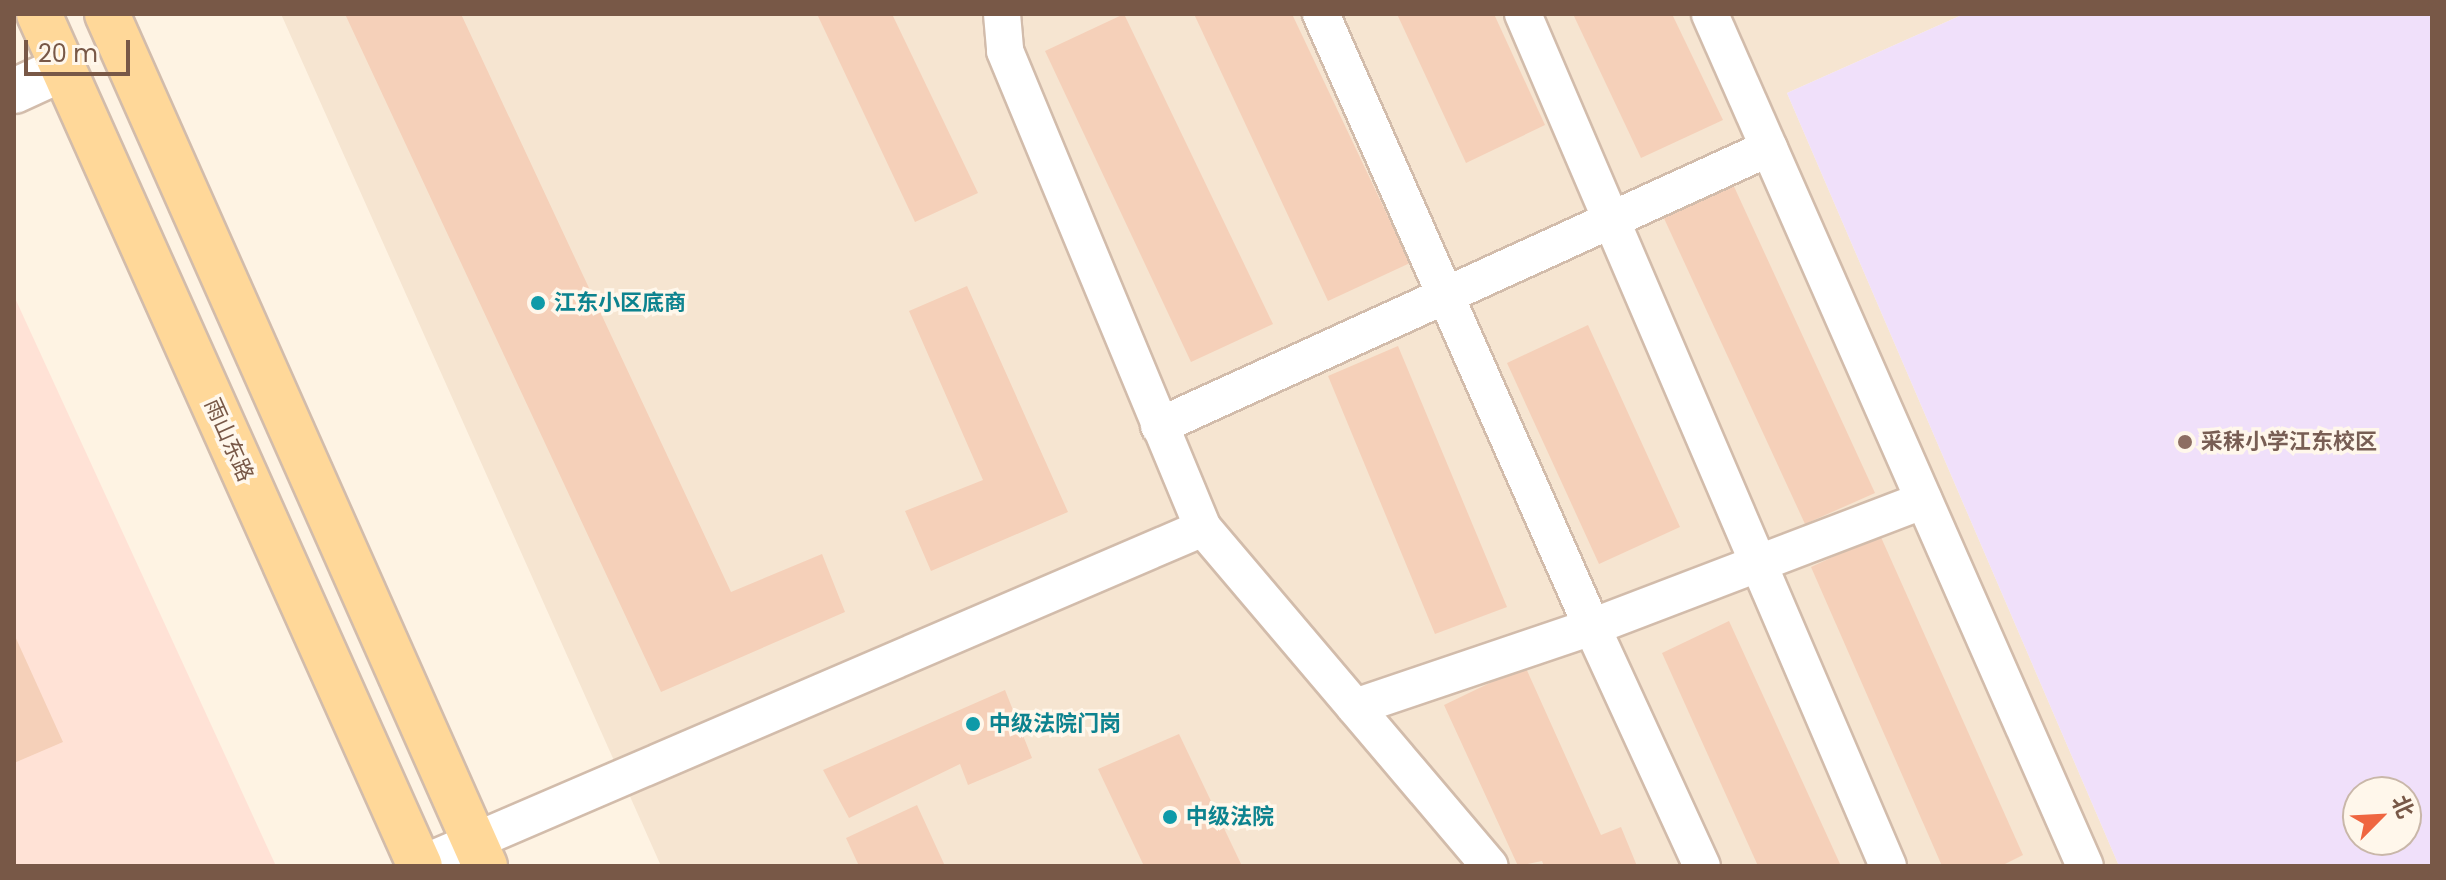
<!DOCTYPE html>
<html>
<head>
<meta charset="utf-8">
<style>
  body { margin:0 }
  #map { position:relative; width:2446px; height:880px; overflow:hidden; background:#fef3e3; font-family:Poppins,"Noto Sans SC",sans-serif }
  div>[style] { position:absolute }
  .residential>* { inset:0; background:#f6e5d1 }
  .commercial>* { inset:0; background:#ffe2d6 }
  .education>* { inset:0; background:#f0e0fa }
  .building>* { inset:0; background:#f5d0b9 }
  .roads { filter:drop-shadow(2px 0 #d2bcab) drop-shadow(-2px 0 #d2bcab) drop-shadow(0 2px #d2bcab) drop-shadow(0 -2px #d2bcab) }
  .minor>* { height:36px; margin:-18px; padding:0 18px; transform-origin:18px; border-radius:18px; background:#fff }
  .tertiary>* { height:44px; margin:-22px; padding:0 22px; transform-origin:22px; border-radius:22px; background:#fff }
  .primary>* { height:44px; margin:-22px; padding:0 22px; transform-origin:22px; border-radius:22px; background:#ffd899 }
  .dots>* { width:22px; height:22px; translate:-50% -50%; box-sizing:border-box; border:4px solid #fff7eb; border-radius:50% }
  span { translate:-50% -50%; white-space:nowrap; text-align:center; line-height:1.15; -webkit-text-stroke:7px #fff7eb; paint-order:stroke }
  .culture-label { font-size:22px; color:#0d838f; font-weight:700 }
  .left { translate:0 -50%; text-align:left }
  .street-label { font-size:22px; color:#785847 }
  .education-label { font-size:22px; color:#785e54; font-weight:700 }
  .frame { position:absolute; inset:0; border:16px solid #785847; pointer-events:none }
  .north { position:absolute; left:2342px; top:776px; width:80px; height:80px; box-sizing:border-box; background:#fff7eb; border:2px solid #c9b7a9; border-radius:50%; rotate:66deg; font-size:22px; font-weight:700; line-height:32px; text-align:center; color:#785847 }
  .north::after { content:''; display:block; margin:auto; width:28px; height:36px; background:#ef6641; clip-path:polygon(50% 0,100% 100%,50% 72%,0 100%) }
  .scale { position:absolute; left:24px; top:40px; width:106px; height:36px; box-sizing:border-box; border:4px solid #785847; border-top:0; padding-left:10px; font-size:24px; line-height:28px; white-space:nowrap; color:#785847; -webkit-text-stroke:6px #fff7eb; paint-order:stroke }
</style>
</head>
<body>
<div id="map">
  <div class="residential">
    <div style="clip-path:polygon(281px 14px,1964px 14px,1787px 93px,2119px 866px,661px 866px)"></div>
  </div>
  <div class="commercial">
    <div style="clip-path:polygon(14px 296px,276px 866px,14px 866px)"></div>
  </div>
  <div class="education">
    <div style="clip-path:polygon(evenodd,1964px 14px,2432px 14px,2432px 866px,2119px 866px,1787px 93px,1964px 14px,2358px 792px,2406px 792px,2406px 840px,2358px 840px,2358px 792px)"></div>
  </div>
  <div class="building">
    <div style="clip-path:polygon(345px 14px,461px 14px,731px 592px,822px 554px,845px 612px,661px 692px)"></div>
    <div style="clip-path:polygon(817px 14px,892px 14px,978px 193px,915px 222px)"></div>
    <div style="clip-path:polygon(1124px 14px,1273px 324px,1191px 362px,1045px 51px)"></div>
    <div style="clip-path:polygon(1194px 14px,1292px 14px,1410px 263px,1328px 301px)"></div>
    <div style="clip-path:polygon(1397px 14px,1494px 14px,1545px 125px,1466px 163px)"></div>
    <div style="clip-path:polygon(1573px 14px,1672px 14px,1723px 120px,1641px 158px)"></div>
    <div style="clip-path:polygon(1731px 180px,1875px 493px,1805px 524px,1662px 214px)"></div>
    <div style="clip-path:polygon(967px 286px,1068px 512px,931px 571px,905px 511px,983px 480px,909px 311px)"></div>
    <div style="clip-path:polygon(1588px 325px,1680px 527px,1599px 564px,1507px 363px)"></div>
    <div style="clip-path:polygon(1398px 346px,1507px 607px,1435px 634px,1328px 376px)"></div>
    <div style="clip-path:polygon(1880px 535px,2023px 855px,2001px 866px,1942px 866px,1811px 567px)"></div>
    <div style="clip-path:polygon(1729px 621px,1841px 866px,1758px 866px,1662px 653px)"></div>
    <div style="clip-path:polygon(14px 634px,63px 742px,14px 763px)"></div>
    <div style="clip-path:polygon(1525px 666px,1601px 835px,1621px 827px,1637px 866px,1544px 866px,1542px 861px,1518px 866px,1444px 705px)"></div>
    <div style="clip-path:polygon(1005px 690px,1032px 758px,968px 785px,960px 764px,849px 818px,823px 770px)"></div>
    <div style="clip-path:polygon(1179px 734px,1242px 866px,1144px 866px,1098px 769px)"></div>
    <div style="clip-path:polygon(917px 805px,945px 866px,859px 866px,846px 838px)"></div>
  </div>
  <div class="roads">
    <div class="minor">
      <div style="left:1002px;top:14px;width:37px;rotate:85deg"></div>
      <div style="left:1005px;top:51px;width:516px;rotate:67.46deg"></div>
      <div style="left:1203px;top:528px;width:443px;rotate:49.7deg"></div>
      <div style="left:1321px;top:14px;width:670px;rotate:66.15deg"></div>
      <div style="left:1592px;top:627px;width:263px;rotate:65.3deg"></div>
      <div style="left:1523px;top:14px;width:927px;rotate:66.81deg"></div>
      <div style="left:1769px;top:148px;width:784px;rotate:66.25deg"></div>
      <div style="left:1159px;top:426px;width:670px;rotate:-24.5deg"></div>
      <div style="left:1769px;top:148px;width:146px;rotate:-113.8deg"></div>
      <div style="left:1355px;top:707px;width:250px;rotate:-18.7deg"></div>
      <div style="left:1592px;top:627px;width:355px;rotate:-20.9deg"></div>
      <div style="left:419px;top:865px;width:853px;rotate:-23.26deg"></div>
    </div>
    <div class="tertiary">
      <div style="left:14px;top:91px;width:53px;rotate:-24.6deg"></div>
    </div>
    <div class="primary">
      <div style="left:39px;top:14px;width:933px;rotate:65.91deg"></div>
      <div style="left:107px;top:14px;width:932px;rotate:66.07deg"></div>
    </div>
  </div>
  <div class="dots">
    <div style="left:538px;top:303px;background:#0f9aa8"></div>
    <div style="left:2185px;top:442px;background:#8d6e63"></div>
    <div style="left:973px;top:724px;background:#0f9aa8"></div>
    <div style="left:1170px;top:817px;background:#0f9aa8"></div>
  </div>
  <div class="culture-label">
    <span class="left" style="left:554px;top:303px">江东小区底商</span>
    <span class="left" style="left:989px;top:724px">中级法院门岗</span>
    <span class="left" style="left:1186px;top:817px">中级法院</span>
  </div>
  <div class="street-label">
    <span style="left:229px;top:440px;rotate:66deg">雨山东路</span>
  </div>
  <div class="education-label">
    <span class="left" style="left:2201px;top:442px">采秣小学江东校区</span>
  </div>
  <div class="frame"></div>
  <div class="north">北</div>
  <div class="scale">20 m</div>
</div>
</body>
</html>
